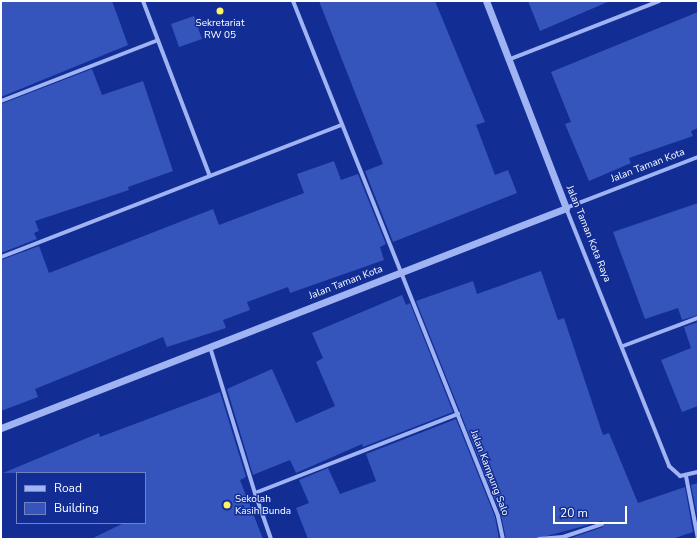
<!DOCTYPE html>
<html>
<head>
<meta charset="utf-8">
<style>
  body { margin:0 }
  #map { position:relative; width:699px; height:540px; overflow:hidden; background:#122e95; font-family:"Nunito Sans",sans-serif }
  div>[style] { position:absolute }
  .building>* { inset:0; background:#3554bc }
  .minor>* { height:4px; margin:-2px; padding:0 2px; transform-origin:2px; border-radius:2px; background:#a0b3f3 }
  .tertiary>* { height:7px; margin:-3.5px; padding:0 3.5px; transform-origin:3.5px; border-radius:3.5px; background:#a0b3f3 }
  .dots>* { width:11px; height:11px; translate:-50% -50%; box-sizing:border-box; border:2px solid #122e95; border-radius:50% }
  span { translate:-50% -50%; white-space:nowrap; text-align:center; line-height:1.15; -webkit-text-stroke:3px #122e95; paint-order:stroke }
  .poi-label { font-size:10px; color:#fff }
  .left { translate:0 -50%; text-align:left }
  .street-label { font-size:10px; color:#fff }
  .frame { position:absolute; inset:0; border:2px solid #fff; pointer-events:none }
  .legend { position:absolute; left:16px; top:472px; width:130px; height:52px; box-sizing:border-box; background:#122e95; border:1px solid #7182bf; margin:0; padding:5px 7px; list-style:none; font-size:12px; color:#fff }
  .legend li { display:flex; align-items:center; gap:8px; height:20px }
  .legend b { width:20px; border:1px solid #7182bf }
  .scale { position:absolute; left:553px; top:506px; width:74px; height:18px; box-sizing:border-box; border:2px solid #fff; border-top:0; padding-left:5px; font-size:12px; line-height:14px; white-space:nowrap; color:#fff; -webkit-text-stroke:3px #122e95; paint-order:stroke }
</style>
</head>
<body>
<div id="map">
  <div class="building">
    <div style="clip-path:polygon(1px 1px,112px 1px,128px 45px,1px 97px)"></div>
    <div style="clip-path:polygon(319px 1px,435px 1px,485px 122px,476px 125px,495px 175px,508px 170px,517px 193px,393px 242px,365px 171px,383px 164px)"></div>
    <div style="clip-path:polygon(528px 1px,610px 1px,540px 31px)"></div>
    <div style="clip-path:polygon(698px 12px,698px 128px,691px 131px,693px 136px,629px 158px,631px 163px,589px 181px,565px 124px,571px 122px,551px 72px)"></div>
    <div style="clip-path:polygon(194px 16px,202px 39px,179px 47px,171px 24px)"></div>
    <div style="clip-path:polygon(92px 69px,102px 95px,143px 81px,173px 171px,128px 187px,129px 190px,35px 221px,39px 231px,34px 233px,37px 239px,1px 253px,1px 104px)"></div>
    <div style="clip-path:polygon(334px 161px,341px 180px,358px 174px,386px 244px,380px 247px,384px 260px,290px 293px,288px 287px,247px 302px,250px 310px,223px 320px,226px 328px,167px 347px,163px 337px,35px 389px,38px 397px,1px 411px,1px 260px,39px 246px,49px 273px,213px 209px,219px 225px,304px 193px,297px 174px)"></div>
    <div style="clip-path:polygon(698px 203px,698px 315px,682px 320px,678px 308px,645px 319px,613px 232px)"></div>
    <div style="clip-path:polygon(541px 271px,558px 320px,564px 318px,603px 435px,609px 433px,638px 503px,685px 487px,693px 532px,672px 539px,568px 539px,603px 527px,602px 521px,536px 539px,506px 539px,501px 515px,416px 301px,473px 281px,477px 294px)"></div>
    <div style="clip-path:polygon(402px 295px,406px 305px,410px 303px,453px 412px,363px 447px,362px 444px,296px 473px,290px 460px,253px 475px,227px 389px,272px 369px,296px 423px,335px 406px,316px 362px,323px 358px,312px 333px)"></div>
    <div style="clip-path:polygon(698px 322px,698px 406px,682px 412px,661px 360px,691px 348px,684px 327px)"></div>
    <div style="clip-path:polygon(220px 392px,246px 477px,240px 480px,263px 539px,91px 539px,124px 523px,145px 523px,145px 473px,3px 473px,99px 433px,100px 437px)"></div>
    <div style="clip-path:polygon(456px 419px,495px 517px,499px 539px,308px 539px,296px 508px,309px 503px,299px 480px,328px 468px,340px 494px,376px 481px,366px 454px)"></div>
    <div style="clip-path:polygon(698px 483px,698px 520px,691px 485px)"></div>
  </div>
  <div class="minor">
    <div style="left:143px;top:1px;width:187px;rotate:69.1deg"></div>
    <div style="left:293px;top:1px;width:554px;rotate:68.29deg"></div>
    <div style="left:498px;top:516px;width:24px;rotate:78deg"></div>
    <div style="left:508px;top:60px;width:162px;rotate:-21.3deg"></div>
    <div style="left:1px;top:101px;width:168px;rotate:-21.2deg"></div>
    <div style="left:698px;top:157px;width:142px;rotate:158.9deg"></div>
    <div style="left:566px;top:208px;width:278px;rotate:68.2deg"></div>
    <div style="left:669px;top:466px;width:15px;rotate:42deg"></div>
    <div style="left:680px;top:476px;width:18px;rotate:-13deg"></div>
    <div style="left:1px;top:257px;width:365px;rotate:-21.2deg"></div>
    <div style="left:623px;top:346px;width:80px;rotate:-20.5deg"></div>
    <div style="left:210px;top:347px;width:153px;rotate:72.9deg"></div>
    <div style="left:255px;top:493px;width:218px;rotate:-21.3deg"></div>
    <div style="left:686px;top:476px;width:64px;rotate:79.2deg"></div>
    <div style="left:255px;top:493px;width:49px;rotate:70.8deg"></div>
    <div style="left:539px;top:539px;width:24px;rotate:-5deg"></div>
    <div style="left:563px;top:537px;width:41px;rotate:-18.4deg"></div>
  </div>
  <div class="tertiary">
    <div style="left:1px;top:428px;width:606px;rotate:-21.27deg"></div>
    <div style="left:566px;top:208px;width:222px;rotate:-111.1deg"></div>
  </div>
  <div class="dots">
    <div style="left:220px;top:11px;background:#fff562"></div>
    <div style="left:227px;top:505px;background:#fff562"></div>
  </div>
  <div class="poi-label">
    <span style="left:220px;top:29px">Sekretariat<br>RW 05</span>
    <span class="left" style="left:235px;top:505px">Sekolah<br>Kasih Bunda</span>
  </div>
  <div class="street-label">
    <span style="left:648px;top:166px;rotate:-21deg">Jalan Taman Kota</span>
    <span style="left:588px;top:234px;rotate:68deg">Jalan Taman Kota Raya</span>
    <span style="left:346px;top:283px;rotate:-21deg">Jalan Taman Kota</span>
    <span style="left:489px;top:473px;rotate:69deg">Jalan Kampung Salo</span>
  </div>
  <div class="frame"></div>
  <ul class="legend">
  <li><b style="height:5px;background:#a0b3f3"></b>Road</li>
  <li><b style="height:11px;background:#3554bc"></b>Building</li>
  </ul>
  <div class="scale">20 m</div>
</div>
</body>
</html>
